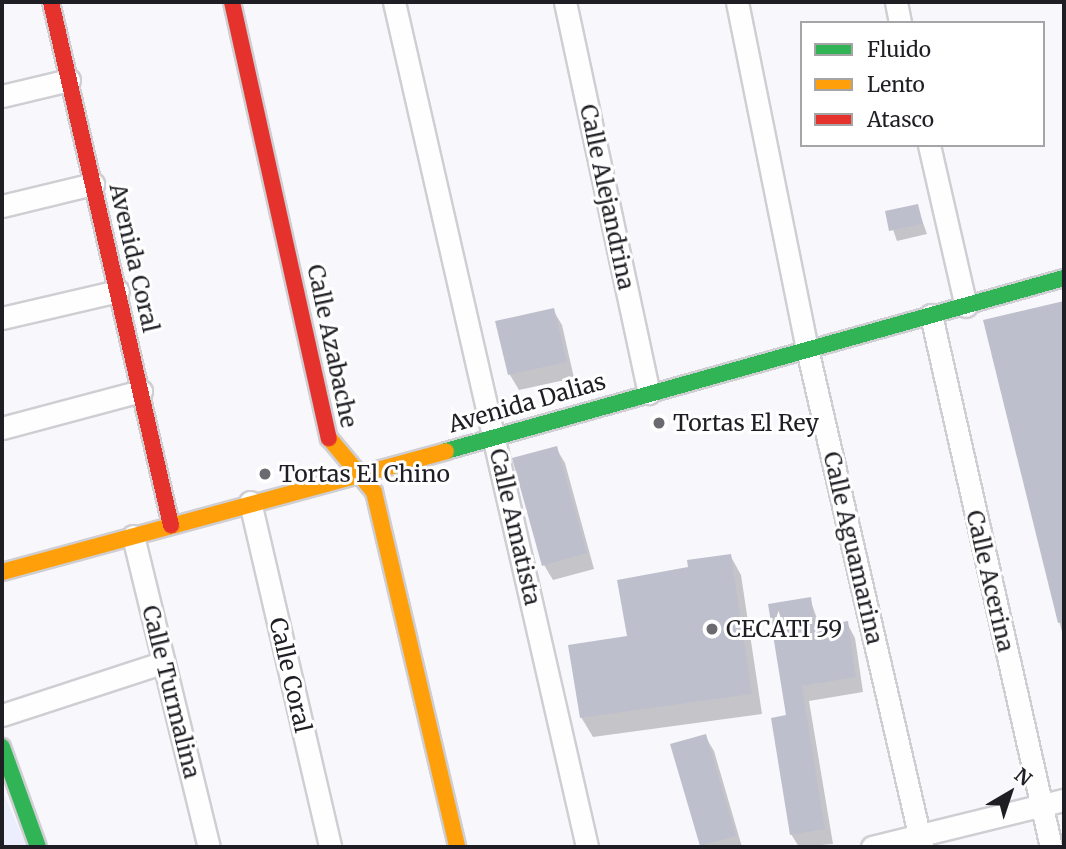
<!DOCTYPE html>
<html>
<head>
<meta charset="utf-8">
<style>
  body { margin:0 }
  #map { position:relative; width:1066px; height:849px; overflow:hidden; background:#f7f7fc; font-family:Merriweather,serif }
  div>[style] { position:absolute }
  .green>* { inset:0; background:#ecedfd }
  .shadow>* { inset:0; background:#0003 }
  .building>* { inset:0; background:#bebfcc }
  .roads { filter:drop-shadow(2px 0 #ceced3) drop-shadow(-2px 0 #ceced3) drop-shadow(0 2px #ceced3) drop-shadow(0 -2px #ceced3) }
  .street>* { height:21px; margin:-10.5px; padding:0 10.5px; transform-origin:10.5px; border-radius:10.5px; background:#fefeff }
  .fast>* { height:16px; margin:-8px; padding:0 8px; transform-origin:8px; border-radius:8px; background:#30b455 }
  .slow>* { height:16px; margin:-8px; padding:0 8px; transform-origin:8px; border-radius:8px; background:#ff9f0a }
  .jam>* { height:16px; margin:-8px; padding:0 8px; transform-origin:8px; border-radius:8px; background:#e5322d }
  .dots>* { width:19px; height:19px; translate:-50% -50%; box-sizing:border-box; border:4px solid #fff; border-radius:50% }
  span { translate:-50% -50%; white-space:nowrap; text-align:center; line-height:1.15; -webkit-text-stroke:6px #fff; paint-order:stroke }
  .street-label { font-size:23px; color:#1e1e24 }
  .poi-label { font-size:23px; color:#1e1e24 }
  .left { translate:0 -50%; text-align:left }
  .frame { position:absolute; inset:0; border:4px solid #1e1e24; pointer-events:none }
  .legend { position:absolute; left:800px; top:21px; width:245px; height:126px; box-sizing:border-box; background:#fff; border:2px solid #a5a5a7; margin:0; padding:9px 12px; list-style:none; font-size:21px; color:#1e1e24 }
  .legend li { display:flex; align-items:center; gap:14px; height:35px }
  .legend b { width:35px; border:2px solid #a5a5a7 }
  .north { position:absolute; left:975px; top:758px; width:70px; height:70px; -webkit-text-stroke:5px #fff; paint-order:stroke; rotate:39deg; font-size:19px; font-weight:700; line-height:28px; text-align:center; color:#1e1e24 }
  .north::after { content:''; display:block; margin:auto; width:24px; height:32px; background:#1e1e24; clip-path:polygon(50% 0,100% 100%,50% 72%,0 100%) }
</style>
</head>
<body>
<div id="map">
  <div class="green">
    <div style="clip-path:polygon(2px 790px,27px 847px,2px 847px)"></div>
  </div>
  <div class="shadow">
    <div style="clip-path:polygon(917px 206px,927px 234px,897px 241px,887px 212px)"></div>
    <div style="clip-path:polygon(1064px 302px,1064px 640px,985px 322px)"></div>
    <div style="clip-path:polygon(553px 310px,562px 325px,574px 378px,519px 390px,510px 375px,497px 322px)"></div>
    <div style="clip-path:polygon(556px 448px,565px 463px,594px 569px,553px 580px,544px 565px)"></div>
    <div style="clip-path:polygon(730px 555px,741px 575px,762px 714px,593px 737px,581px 717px,629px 638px,690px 569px)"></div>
    <div style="clip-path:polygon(810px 599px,820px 627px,847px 623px,855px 638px,863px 692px,809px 701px,833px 844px,799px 847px,791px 834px,788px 717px)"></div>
    <div style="clip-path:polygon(705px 736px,714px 751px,742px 847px,702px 846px,672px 745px)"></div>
  </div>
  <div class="building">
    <div style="clip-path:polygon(918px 204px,923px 224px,889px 231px,885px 211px)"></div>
    <div style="clip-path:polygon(1064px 301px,1064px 622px,1058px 623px,983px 320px)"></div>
    <div style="clip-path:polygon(554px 308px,567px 362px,508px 375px,495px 321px)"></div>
    <div style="clip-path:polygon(557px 446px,587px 553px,542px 566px,512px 458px)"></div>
    <div style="clip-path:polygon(731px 554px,752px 694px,580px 718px,568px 645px,627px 636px,617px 580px,688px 567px,687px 560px)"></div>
    <div style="clip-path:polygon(811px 597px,815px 626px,848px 621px,856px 677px,802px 686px,825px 829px,790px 835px,771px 718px,786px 715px,768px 604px)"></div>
    <div style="clip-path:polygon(706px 734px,736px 836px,700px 846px,670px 744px)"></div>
  </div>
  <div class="roads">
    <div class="street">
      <div style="left:394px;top:2px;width:867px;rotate:77.13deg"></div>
      <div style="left:565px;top:2px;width:400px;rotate:77.9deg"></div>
      <div style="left:737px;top:2px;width:358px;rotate:78.6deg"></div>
      <div style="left:808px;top:353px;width:507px;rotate:77.01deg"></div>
      <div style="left:896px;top:2px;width:21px;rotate:79deg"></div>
      <div style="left:2px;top:96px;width:69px;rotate:-13.4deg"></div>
      <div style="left:929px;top:145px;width:165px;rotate:77.1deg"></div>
      <div style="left:2px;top:206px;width:94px;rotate:-13.6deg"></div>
      <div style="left:931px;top:315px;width:545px;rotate:77.29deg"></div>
      <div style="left:2px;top:318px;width:119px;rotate:-13.1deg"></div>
      <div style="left:2px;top:428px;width:144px;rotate:-14.9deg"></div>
      <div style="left:250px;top:502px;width:354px;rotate:76.9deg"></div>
      <div style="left:133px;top:536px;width:320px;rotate:76.3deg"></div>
      <div style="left:2px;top:715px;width:170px;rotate:-18.1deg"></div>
      <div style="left:872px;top:847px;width:198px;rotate:-13.8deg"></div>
    </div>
    <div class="fast">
      <div style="left:446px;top:451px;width:642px;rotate:-15.64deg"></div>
      <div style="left:2px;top:747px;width:106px;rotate:70.2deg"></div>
    </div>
    <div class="slow">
      <div style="left:329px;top:438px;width:70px;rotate:50.2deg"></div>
      <div style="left:374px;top:492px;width:365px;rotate:76.8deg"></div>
      <div style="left:2px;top:572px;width:460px;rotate:-15.2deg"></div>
    </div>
    <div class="jam">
      <div style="left:51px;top:2px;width:537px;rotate:77.08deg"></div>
      <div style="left:232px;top:2px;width:447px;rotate:77.5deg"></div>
    </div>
  </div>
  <div class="dots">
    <div style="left:659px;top:423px;background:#6a6a70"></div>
    <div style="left:265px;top:474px;background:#6a6a70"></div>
    <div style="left:712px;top:629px;background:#6a6a70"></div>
  </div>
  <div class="street-label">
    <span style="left:607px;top:197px;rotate:78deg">Calle Alejandrina</span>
    <span style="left:134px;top:258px;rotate:77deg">Avenida Coral</span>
    <span style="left:332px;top:346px;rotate:78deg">Calle Azabache</span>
    <span style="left:527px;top:403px;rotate:-16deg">Avenida Dalias</span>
    <span style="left:515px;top:527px;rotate:77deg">Calle Amatista</span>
    <span style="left:853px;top:548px;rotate:77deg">Calle Aguamarina</span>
    <span style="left:990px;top:581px;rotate:77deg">Calle Acerina</span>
    <span style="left:290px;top:675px;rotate:77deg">Calle Coral</span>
    <span style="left:171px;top:692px;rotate:76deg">Calle Turmalina</span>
  </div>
  <div class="poi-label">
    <span class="left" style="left:673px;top:423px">Tortas El Rey</span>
    <span class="left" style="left:279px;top:474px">Tortas El Chino</span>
    <span class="left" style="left:726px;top:629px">CECATI 59</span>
  </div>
  <div class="frame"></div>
  <ul class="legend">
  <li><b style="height:9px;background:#30b455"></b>Fluido</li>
  <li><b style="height:9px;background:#ff9f0a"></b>Lento</li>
  <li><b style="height:9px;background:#e5322d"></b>Atasco</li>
  </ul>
  <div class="north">N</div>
</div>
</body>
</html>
